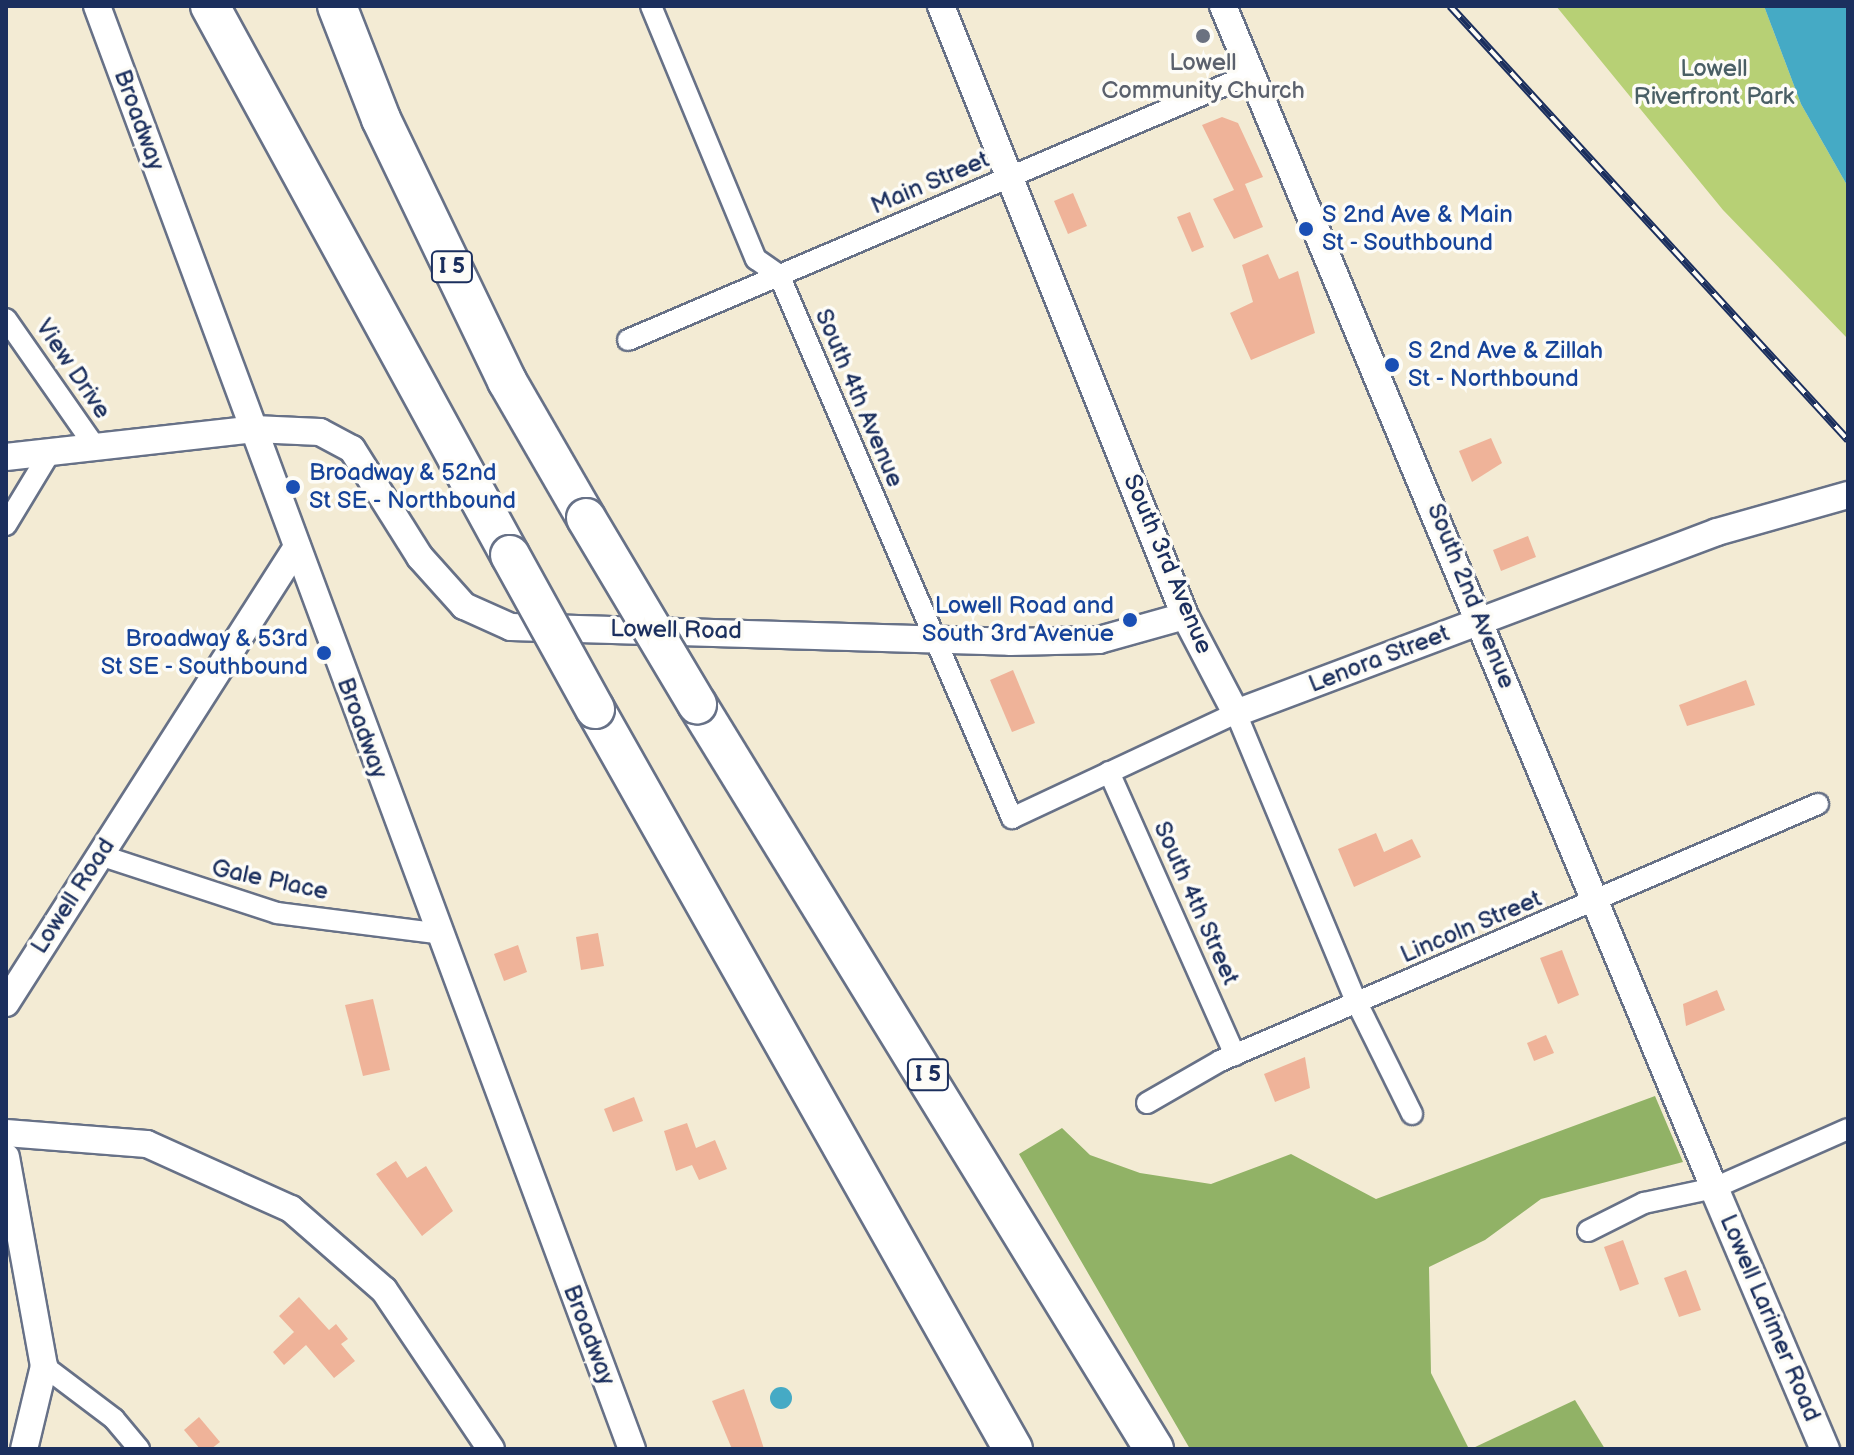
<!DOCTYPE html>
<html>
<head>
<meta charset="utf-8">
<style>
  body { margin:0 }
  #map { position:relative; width:1854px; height:1455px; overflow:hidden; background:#f3ebd4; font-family:"Balsamiq Sans",sans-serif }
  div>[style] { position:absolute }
  .green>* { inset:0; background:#b7d075 }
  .forest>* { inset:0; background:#91b266 }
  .water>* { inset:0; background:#45aac5 }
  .round { border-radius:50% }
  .building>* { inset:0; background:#efb399 }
  .roads { filter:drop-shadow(2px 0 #677187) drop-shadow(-2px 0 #677187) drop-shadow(0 2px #677187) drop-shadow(0 -2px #677187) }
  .minor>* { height:20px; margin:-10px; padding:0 10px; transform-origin:10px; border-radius:10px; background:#fff }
  .tertiary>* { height:26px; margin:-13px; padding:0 13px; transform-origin:13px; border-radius:13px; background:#fff }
  .secondary>* { height:28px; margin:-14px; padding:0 14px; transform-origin:14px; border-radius:14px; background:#fff }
  .motorway>* { height:38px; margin:-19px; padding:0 19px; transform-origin:19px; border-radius:19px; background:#fff }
  .rail>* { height:8px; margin-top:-4px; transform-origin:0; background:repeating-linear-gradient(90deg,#fdfcf7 0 15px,#1b2f5e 0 30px); box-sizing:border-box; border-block:2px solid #1b2f5e }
  .bridges { filter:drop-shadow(2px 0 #677187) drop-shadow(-2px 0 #677187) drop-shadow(0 2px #677187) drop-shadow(0 -2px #677187) }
  .motorway-bridge>* { height:38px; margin:-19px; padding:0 19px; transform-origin:19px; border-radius:19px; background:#fff }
  .dots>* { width:22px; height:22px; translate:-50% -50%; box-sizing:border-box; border:4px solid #fdfcf7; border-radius:50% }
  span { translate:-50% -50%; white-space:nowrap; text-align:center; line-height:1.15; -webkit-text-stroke:7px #fdfcf7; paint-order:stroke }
  .shield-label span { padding:2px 6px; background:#fdfcf7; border:2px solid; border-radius:6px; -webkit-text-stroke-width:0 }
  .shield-label { font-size:22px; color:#1b2f5e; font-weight:700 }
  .worship-label { font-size:24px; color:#5b616d }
  .park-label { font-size:24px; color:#4a5f65 }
  .street-label { font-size:24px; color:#1b2f5e }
  .transit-label { font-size:24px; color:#164399 }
  .left { translate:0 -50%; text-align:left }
  .right { translate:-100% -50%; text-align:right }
  .frame { position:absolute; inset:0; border:8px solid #1b2f5e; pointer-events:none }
</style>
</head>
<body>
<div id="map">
  <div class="green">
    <div style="clip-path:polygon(1556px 6px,1764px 6px,1801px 104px,1848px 187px,1848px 339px,1723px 210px)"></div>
  </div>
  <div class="forest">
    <div style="clip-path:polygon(1655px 1096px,1683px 1162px,1541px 1199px,1485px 1240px,1429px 1267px,1431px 1373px,1469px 1449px,1190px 1449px,1019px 1154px,1062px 1128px,1090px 1155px,1140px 1173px,1211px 1184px,1291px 1154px,1376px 1199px)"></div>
    <div style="clip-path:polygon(1575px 1400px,1605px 1449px,1471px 1449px)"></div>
  </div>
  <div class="water">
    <div style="clip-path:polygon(1764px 6px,1848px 6px,1848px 187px,1801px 104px)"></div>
    <div class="round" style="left:770px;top:1387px;width:22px;height:22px"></div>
  </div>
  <div class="building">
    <div style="clip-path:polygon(1222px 117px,1238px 123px,1263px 177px,1245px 184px,1263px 227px,1234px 239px,1213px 199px,1234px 190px,1202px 125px)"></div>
    <div style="clip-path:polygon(1073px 193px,1087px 226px,1068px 234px,1054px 201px)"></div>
    <div style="clip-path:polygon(1190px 212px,1204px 247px,1192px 252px,1177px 217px)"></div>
    <div style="clip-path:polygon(1268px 254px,1279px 279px,1298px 271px,1315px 333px,1251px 360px,1230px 313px,1253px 302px,1242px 265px)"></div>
    <div style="clip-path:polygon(1491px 438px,1502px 463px,1472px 482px,1459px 451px)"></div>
    <div style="clip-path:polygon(1528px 536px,1536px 557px,1501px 571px,1493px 550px)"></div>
    <div style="clip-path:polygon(1013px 670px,1035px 723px,1012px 732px,990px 680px)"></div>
    <div style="clip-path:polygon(1746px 680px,1755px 705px,1687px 726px,1679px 705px)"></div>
    <div style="clip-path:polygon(1376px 833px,1384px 852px,1412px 839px,1421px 857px,1354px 887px,1338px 849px)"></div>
    <div style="clip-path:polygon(598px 933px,604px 966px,581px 970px,576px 937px)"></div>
    <div style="clip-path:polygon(518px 945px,527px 972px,504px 981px,494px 954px)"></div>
    <div style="clip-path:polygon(1562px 950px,1579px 995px,1558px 1004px,1540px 958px)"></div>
    <div style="clip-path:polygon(1717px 990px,1725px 1010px,1686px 1026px,1683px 1004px)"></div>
    <div style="clip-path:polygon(373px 999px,390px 1070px,363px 1076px,345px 1005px)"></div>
    <div style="clip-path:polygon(1546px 1035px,1554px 1053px,1534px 1061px,1527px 1043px)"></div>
    <div style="clip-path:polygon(1305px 1057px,1310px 1088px,1275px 1102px,1264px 1074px)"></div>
    <div style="clip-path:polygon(634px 1097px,643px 1121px,613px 1132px,604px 1109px)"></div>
    <div style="clip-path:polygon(687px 1123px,696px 1148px,715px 1140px,727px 1169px,699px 1180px,692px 1165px,676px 1171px,664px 1131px)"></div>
    <div style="clip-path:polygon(396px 1161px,407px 1178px,426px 1166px,453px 1211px,422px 1236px,376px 1174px)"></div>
    <div style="clip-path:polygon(1623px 1240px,1639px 1284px,1620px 1291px,1604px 1247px)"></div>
    <div style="clip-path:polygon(1686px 1270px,1701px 1310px,1679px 1317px,1664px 1278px)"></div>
    <div style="clip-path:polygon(299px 1297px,329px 1330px,336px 1324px,348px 1339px,341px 1344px,355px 1361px,334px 1378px,306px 1345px,284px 1365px,273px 1352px,294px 1332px,279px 1316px)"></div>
    <div style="clip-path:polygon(744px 1389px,756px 1424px,764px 1449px,732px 1449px,712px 1401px)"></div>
    <div style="clip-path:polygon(199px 1417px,220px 1442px,211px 1449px,200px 1449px,184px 1430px)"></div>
  </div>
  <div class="roads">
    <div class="minor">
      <div style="left:651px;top:6px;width:274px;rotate:67.5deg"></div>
      <div style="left:756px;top:259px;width:28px;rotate:35deg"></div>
      <div style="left:779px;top:275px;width:591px;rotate:66.78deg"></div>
      <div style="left:1012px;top:818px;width:247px;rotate:-25.1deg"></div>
      <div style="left:1236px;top:713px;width:314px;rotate:67.4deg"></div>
      <div style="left:1357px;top:1003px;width:124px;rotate:63.6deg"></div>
      <div style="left:6px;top:319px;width:157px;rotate:55.1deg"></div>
      <div style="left:628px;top:340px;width:677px;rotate:-23.12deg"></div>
      <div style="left:6px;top:525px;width:83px;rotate:-58.8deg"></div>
      <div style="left:1109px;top:772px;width:310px;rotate:66deg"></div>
      <div style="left:100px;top:855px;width:186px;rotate:18.1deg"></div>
      <div style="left:277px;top:913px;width:160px;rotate:7.2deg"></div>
      <div style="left:1147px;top:1103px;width:84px;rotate:-29.9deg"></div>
      <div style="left:1220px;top:1061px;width:651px;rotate:-23.26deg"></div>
      <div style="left:1588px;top:1231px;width:63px;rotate:-26.6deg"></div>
      <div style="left:1644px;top:1203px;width:72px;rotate:-12.1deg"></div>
      <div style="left:1714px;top:1188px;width:146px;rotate:-23.8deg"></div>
      <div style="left:44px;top:1366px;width:88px;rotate:37.1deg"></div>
      <div style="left:114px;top:1419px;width:39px;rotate:50deg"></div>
    </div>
    <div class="tertiary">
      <div style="left:97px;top:6px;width:1539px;rotate:69.66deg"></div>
      <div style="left:941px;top:6px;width:657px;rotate:68.2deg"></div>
      <div style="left:1185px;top:616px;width:110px;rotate:62.3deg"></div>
      <div style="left:1236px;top:713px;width:514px;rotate:-20.62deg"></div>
      <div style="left:1717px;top:532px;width:136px;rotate:-15.8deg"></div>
      <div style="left:1223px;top:6px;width:1280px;rotate:67.44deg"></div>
      <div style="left:6px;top:457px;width:250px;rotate:-6.4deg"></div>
      <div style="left:254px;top:429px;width:66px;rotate:2.6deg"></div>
      <div style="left:320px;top:432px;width:36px;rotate:28deg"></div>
      <div style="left:352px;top:449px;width:128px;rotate:57.8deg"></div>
      <div style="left:420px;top:557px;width:66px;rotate:48.1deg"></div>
      <div style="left:464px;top:606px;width:51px;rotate:24.1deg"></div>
      <div style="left:511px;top:627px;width:499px;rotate:1.7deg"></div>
      <div style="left:1010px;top:642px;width:89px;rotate:-1.3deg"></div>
      <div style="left:1099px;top:640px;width:89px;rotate:-15.6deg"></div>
      <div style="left:6px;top:1003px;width:541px;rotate:-57.46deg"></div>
      <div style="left:6px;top:1133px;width:141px;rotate:4.5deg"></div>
      <div style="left:147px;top:1144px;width:158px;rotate:24.3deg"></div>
      <div style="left:291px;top:1209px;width:123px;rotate:41.1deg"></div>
      <div style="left:384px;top:1290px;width:192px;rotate:56.1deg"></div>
      <div style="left:6px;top:1157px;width:212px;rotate:79.7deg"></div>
      <div style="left:44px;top:1366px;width:85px;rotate:103.5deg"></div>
    </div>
    <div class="secondary">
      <div style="left:1714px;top:1188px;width:284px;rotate:67deg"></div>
    </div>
    <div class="motorway">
      <div style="left:210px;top:6px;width:626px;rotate:61.35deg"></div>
      <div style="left:337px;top:6px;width:121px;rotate:68.7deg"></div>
      <div style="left:381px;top:119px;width:291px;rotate:64.3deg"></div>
      <div style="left:507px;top:381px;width:158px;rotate:60deg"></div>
      <div style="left:697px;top:704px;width:874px;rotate:58.47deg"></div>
      <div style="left:595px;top:709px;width:850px;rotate:60.54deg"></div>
    </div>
  </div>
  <div class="rail">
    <div style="left:1450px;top:6px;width:589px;rotate:47.48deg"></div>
  </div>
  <div class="bridges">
    <div class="motorway-bridge">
      <div style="left:586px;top:518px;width:217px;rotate:59.2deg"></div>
      <div style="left:510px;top:555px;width:176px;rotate:61.1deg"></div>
    </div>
  </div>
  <div class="dots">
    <div style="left:1203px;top:36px;background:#6b7280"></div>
    <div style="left:1306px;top:229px;background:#1a4fb4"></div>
    <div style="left:1392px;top:365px;background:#1a4fb4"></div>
    <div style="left:293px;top:487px;background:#1a4fb4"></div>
    <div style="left:1130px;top:620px;background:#1a4fb4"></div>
    <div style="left:324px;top:653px;background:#1a4fb4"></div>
  </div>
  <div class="shield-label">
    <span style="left:452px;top:267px">I 5</span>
    <span style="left:928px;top:1075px">I 5</span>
  </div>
  <div class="worship-label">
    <span style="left:1203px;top:77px">Lowell<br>Community Church</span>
  </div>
  <div class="park-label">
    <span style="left:1714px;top:83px">Lowell<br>Riverfront Park</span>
  </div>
  <div class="street-label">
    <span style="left:139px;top:120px;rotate:70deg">Broadway</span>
    <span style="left:930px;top:183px;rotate:-23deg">Main Street</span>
    <span style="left:73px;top:369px;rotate:56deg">View Drive</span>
    <span style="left:859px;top:398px;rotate:67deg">South 4th Avenue</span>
    <span style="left:1168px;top:564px;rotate:67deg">South 3rd Avenue</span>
    <span style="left:1471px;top:596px;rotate:68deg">South 2nd Avenue</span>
    <span style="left:676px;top:630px;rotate:1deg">Lowell Road</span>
    <span style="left:1379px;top:659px;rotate:-21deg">Lenora Street</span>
    <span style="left:362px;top:728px;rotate:70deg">Broadway</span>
    <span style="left:270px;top:880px;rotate:12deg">Gale Place</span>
    <span style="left:73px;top:896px;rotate:-57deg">Lowell Road</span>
    <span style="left:1196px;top:903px;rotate:66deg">South 4th Street</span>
    <span style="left:1471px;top:927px;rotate:-23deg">Lincoln Street</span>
    <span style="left:1770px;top:1318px;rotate:67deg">Lowell Larimer Road</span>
    <span style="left:589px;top:1335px;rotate:69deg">Broadway</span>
  </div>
  <div class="transit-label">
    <span class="left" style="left:1322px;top:229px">S 2nd Ave &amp; Main<br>St - Southbound</span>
    <span class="left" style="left:1408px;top:365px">S 2nd Ave &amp; Zillah<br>St - Northbound</span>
    <span class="left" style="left:309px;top:487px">Broadway &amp; 52nd<br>St SE - Northbound</span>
    <span class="right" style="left:1114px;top:620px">Lowell Road and<br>South 3rd Avenue</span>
    <span class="right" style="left:308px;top:653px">Broadway &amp; 53rd<br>St SE - Southbound</span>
  </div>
  <div class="frame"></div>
</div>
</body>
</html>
